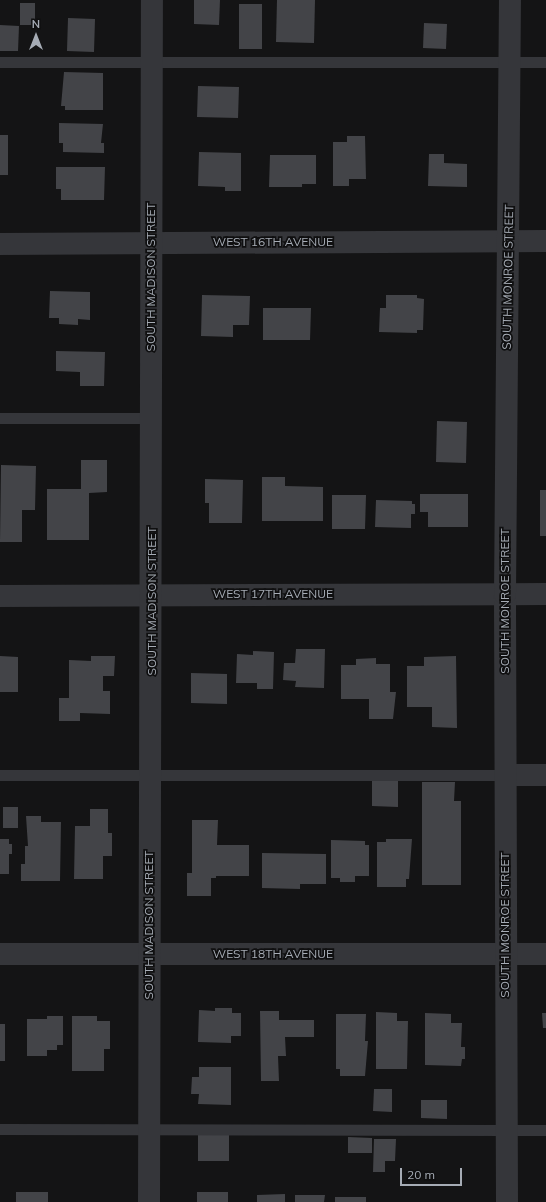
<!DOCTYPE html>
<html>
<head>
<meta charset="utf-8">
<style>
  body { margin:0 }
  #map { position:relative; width:546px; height:1202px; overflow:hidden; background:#141415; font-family:Mulish,sans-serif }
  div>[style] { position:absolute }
  .building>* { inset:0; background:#434448 }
  .service>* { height:11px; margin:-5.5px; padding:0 5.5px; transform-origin:5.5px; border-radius:5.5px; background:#35363a }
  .minor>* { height:22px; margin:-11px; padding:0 11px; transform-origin:11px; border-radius:11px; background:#35363a }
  span { translate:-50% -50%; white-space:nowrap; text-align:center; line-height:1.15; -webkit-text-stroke:3.5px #0f0f10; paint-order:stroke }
  .street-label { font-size:12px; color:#a6acb5 }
  .north { position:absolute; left:16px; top:16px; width:40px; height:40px; -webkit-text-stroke:3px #0f0f10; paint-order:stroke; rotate:0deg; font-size:11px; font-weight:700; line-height:16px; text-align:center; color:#a6acb5 }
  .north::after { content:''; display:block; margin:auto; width:14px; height:18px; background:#a6acb5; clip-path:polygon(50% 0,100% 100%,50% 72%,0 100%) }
  .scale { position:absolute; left:400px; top:1168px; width:62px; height:18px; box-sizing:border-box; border:2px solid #a6acb5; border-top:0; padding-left:5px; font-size:12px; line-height:14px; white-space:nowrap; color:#a6acb5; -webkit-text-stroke:3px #0f0f10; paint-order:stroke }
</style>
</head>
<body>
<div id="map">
  <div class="building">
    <div style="clip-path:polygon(194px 0,220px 0,219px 25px,194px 24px)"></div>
    <div style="clip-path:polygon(277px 0,315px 0,314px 43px,276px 42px)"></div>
    <div style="clip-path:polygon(20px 3px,35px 3px,35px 25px,20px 25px)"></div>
    <div style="clip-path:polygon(239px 4px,262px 4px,262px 49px,239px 49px)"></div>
    <div style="clip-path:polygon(68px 18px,95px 19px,94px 52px,67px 51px)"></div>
    <div style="clip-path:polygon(424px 23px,447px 24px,446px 49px,423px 48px)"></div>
    <div style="clip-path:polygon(0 25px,19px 26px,18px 51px,0 51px)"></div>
    <div style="clip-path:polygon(64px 72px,103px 73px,103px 110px,65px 110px,65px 106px,61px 106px)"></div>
    <div style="clip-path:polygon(198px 86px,239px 87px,238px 118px,197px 117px)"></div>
    <div style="clip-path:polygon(59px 123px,103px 124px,101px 143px,104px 143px,104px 153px,63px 152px,63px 143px,59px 143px)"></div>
    <div style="clip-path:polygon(0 135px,8px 135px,8px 175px,0 175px)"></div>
    <div style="clip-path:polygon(347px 136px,365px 136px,366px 179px,349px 179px,349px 186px,333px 186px,333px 142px,347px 142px)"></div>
    <div style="clip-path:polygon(199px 152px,241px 153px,241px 191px,225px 191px,225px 187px,198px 186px)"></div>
    <div style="clip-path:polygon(429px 154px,444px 154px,444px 163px,467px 164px,467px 187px,428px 186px)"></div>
    <div style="clip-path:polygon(270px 155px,316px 155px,316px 184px,302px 184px,302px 187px,269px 187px)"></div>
    <div style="clip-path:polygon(56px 167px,105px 167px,104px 200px,61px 200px,61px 189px,56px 189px)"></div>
    <div style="clip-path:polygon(50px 291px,90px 292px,90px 320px,78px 319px,78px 325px,59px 324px,59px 318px,49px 318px)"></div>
    <div style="clip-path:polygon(202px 295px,250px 296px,249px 325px,233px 325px,233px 337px,201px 336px)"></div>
    <div style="clip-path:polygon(386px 295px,417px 295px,417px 298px,424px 299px,423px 330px,417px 330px,417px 333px,379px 332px,380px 308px,386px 308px)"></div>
    <div style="clip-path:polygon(263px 308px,311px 308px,310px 340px,263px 340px)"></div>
    <div style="clip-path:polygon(56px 351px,105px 352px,104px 386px,80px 386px,80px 372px,56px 371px)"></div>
    <div style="clip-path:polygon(437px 421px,467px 422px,466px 463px,436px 462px)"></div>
    <div style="clip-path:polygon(81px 460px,107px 460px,107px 492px,89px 493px,89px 540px,47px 540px,47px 489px,81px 489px)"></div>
    <div style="clip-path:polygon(1px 465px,36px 466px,35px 510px,22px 510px,22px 542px,0 542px)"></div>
    <div style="clip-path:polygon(262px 477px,285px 477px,285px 486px,323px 487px,323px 521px,262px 521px)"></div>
    <div style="clip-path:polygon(205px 479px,243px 480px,242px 523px,209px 523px,209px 503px,205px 503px)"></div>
    <div style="clip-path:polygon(540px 490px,546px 490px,546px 536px,540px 536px)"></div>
    <div style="clip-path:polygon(420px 494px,468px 494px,468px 527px,428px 527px,428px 512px,420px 512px)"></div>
    <div style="clip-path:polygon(332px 495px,366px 495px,365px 529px,332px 529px)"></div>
    <div style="clip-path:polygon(376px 500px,412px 501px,412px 504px,415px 504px,415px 514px,411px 514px,411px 528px,375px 527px)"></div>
    <div style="clip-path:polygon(296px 649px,325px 649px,324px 688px,295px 687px,296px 681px,283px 680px,284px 663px,295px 663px)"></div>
    <div style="clip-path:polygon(253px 651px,274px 652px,273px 689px,257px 689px,257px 683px,236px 683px,237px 654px,253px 655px)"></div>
    <div style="clip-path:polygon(0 656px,18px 657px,18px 692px,0 692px)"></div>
    <div style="clip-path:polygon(91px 656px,115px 656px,114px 676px,103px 676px,103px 691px,110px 691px,110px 714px,80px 713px,80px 721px,59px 721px,59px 698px,69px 698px,69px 660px,91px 661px)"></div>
    <div style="clip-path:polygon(456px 656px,457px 728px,432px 727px,432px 707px,407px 707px,407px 666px,424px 666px,424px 657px)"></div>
    <div style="clip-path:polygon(376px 658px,376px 664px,390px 664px,390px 692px,396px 692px,393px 719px,369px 719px,369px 699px,341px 699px,341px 665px,356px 665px,356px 659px)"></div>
    <div style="clip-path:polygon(191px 673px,227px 674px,227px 704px,191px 703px)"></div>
    <div style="clip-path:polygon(372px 780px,398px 781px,398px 807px,372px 806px)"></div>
    <div style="clip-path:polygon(422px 782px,455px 782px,454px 801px,461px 801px,461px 885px,422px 885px)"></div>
    <div style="clip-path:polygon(3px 807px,18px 807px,18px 828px,3px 828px)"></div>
    <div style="clip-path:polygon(90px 809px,108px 809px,108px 833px,112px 833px,112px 856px,103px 856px,103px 879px,74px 879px,75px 826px,90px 826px)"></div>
    <div style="clip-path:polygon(26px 816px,41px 816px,41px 822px,61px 822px,60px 881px,21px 881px,21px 864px,25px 864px,25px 846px,28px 846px)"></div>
    <div style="clip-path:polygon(192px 820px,218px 820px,217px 845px,249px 845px,249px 876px,216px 876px,216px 878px,211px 878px,211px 896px,187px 896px,187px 873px,192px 873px)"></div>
    <div style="clip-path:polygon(0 839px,9px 839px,9px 844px,12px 844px,12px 854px,9px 854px,9px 874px,0 874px)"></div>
    <div style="clip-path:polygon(386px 839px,412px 839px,409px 879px,406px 879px,406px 887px,377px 887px,377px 842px,386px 842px)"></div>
    <div style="clip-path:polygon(331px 840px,365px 841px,365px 845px,369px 845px,369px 876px,355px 876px,355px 882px,340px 882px,340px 878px,331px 878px)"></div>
    <div style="clip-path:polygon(262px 853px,326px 854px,326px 884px,300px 884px,300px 889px,262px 888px)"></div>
    <div style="clip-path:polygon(215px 1008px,232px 1008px,232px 1013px,241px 1013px,241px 1036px,231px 1036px,231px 1043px,198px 1042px,199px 1010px,215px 1011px)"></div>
    <div style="clip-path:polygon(260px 1011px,279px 1011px,279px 1020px,314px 1020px,314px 1037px,285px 1037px,286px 1056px,278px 1056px,279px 1081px,261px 1081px)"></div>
    <div style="clip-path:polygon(376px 1012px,397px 1013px,397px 1021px,408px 1021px,407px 1069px,376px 1069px)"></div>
    <div style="clip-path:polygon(425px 1013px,451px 1014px,451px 1023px,462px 1023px,461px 1047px,465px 1047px,465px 1059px,462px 1059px,461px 1066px,425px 1065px)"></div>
    <div style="clip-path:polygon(542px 1013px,546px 1013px,546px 1028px,543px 1028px)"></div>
    <div style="clip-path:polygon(336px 1014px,366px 1014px,365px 1041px,368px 1041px,365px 1076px,340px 1076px,340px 1069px,336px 1069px)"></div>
    <div style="clip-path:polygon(47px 1016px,63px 1016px,63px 1045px,57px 1045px,57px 1050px,47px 1050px,47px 1056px,27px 1056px,27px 1019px,47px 1019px)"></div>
    <div style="clip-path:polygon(72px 1016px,97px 1016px,97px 1021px,110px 1021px,110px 1049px,104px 1049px,104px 1071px,72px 1071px)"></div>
    <div style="clip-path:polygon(0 1024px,5px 1024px,5px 1061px,0 1061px)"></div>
    <div style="clip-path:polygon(199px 1067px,231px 1067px,231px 1105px,198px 1104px,199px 1094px,191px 1094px,192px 1077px,199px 1077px)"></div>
    <div style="clip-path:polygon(374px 1089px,392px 1089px,392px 1112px,373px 1111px)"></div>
    <div style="clip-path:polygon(421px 1100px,447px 1100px,447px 1119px,421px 1118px)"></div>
    <div style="clip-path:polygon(198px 1135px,229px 1135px,229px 1161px,198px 1161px)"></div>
    <div style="clip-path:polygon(348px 1137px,372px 1138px,372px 1153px,348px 1153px)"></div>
    <div style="clip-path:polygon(374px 1139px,396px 1139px,395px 1161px,385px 1161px,385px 1172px,373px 1172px)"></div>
    <div style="clip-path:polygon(16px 1192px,48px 1192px,48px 1202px,16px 1202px)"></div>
    <div style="clip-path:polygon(197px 1192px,228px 1192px,228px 1202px,197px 1202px)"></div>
    <div style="clip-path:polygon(285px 1194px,285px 1202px,257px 1202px,257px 1195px)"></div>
    <div style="clip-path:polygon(295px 1195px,325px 1195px,324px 1202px,295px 1202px)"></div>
    <div style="clip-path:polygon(335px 1197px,366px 1197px,366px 1202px,335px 1202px)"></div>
  </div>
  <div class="service">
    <div style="left:0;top:62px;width:546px"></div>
    <div style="left:0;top:418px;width:152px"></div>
    <div style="left:0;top:775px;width:505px"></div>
    <div style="left:0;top:1129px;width:546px;rotate:0.1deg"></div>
  </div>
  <div class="minor">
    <div style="left:0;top:244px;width:546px;rotate:-0.31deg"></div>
    <div style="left:0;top:596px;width:546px;rotate:-0.21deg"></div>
    <div style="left:505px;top:775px;width:41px"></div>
    <div style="left:0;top:954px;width:546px"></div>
    <div style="left:149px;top:1202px;width:1202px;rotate:-89.86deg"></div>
    <div style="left:507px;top:1202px;width:608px;rotate:-90.19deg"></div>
    <div style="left:505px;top:594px;width:594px;rotate:-89.52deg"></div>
  </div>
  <div class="street-label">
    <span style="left:273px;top:242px">WEST 16TH AVENUE</span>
    <span style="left:151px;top:277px;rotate:-90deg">SOUTH MADISON STREET</span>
    <span style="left:508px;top:277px;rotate:-89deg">SOUTH MONROE STREET</span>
    <span style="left:273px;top:594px">WEST 17TH AVENUE</span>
    <span style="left:152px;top:601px;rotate:-90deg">SOUTH MADISON STREET</span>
    <span style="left:505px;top:601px;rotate:-90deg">SOUTH MONROE STREET</span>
    <span style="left:149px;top:925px;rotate:-90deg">SOUTH MADISON STREET</span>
    <span style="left:505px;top:925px;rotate:-90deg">SOUTH MONROE STREET</span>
    <span style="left:273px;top:954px">WEST 18TH AVENUE</span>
  </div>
  <div class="north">N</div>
  <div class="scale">20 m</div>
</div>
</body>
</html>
